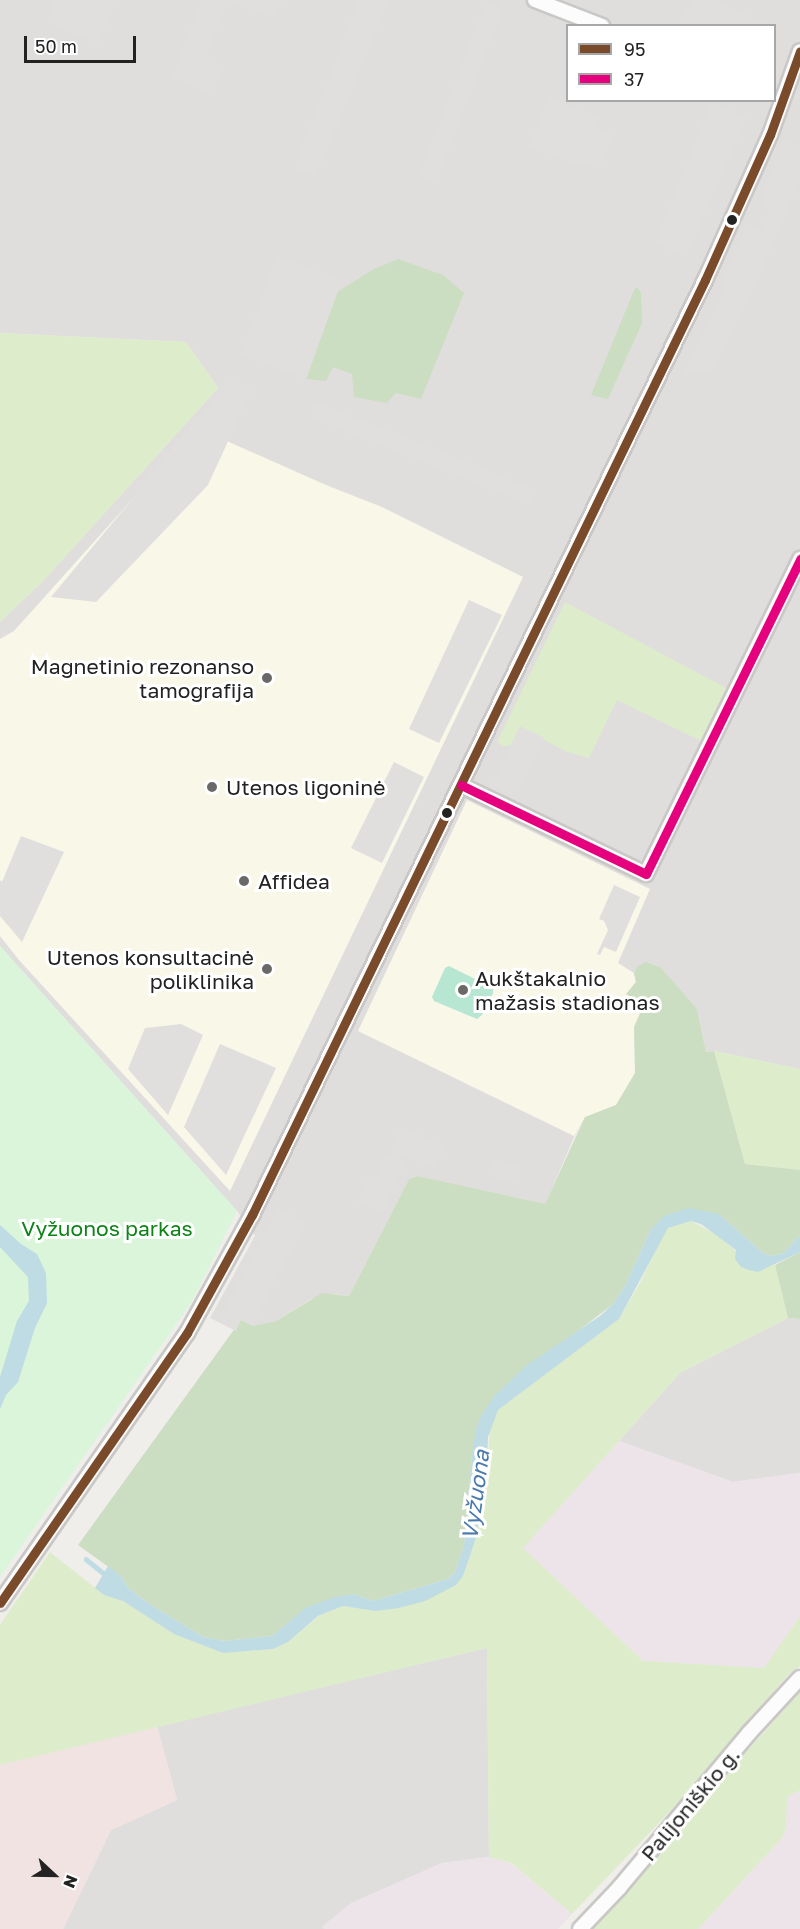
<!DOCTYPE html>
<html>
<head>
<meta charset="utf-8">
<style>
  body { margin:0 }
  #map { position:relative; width:800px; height:1929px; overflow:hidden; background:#f0eeeb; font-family:"Golos Text",sans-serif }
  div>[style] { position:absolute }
  .residential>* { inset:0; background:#dfdedc }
  .commercial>* { inset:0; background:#f1e3e1 }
  .industrial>* { inset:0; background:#ede4e9 }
  .education>* { inset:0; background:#f8f7e8 }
  .grass>* { inset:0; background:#ddeccb }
  .forest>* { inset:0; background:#cbdec1 }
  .park>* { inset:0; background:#daf5da }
  .pitch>* { inset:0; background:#b7e6d2 }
  .parking>* { inset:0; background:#e0dfde }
  .water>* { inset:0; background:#bfdbe3 }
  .stream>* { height:4.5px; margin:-2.25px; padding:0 2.25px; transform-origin:2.25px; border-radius:2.25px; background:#bfdbe3 }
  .roads { filter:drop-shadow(2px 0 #c9c8c7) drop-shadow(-2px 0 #c9c8c7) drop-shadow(0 2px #c9c8c7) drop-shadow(0 -2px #c9c8c7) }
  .street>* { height:14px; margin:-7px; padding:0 7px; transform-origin:7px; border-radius:7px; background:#fdfcfc }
  .bus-1>* { height:9px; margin:-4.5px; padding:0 4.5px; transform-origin:4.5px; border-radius:4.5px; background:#7a4b2a }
  .bus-2>* { height:9px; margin:-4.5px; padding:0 4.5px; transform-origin:4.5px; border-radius:4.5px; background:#e5007d }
  .dots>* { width:16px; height:16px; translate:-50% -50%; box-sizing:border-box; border:3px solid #fff; border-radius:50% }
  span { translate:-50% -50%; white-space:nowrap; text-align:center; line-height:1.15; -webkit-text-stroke:6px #fff; paint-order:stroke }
  .poi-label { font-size:21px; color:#222 }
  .right { translate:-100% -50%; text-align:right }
  .left { translate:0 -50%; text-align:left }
  .park-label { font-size:21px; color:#0c8416 }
  .street-label { font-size:21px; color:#222 }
  .water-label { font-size:22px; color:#4a7aab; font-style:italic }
  .legend { position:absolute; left:566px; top:24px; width:210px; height:78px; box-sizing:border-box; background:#fff; border:2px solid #a7a7a7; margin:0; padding:8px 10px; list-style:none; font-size:18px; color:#222 }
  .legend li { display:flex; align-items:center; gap:12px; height:30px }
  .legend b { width:30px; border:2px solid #a7a7a7 }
  .north { position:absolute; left:24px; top:1845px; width:60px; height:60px; -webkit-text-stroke:4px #fff; paint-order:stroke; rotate:112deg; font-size:16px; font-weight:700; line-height:24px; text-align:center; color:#222 }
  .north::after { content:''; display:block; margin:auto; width:21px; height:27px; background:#222; clip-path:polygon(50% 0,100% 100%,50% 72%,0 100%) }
  .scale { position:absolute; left:24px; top:36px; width:112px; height:27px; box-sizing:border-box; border:3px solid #222; border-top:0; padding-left:8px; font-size:18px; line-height:21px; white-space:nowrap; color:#222; -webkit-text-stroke:4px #fff; paint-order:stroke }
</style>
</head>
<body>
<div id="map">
  <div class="residential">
    <div style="clip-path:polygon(evenodd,0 0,800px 0,800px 1069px,714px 1051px,706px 1052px,697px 1009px,689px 1003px,645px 1004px,574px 1137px,545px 1205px,416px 1176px,409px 1179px,349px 1296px,334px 1294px,311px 1299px,276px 1321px,236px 1331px,210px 1318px,255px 1236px,237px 1211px,0 946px,0 622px,43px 581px,218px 388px,186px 342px,0 333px,0 0,568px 26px,774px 26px,774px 100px,568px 100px,568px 26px)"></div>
    <div style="clip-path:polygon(788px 1318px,800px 1319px,800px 1473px,733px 1482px,619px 1441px,680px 1373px)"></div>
    <div style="clip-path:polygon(487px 1648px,489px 1857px,442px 1863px,352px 1903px,323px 1926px,324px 1929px,63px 1929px,111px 1830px,177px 1800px,157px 1726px)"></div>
  </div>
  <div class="commercial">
    <div style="clip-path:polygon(157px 1726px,177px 1800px,111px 1830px,63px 1929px,0 1929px,0 1765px)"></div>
  </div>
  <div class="industrial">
    <div style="clip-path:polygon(619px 1441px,733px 1482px,800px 1473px,800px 1616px,764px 1668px,643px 1661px,522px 1548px)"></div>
    <div style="clip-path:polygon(800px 1790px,800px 1929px,698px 1929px,782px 1838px,786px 1828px,787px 1796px)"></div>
    <div style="clip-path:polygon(489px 1857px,510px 1863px,572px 1914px,558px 1929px,324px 1929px,323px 1926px,351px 1903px,442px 1863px)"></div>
  </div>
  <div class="education">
    <div style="clip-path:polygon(193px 426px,326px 485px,382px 507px,523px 577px,230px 1191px,19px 960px,0 936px,0 639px,14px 631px,137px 494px)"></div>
    <div style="clip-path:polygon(467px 800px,650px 889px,618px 963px,634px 973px,636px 982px,627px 994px,645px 1004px,634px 1027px,635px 1073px,616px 1105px,585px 1117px,574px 1136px,358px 1031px)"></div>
  </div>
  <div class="grass">
    <div style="clip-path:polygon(0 333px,186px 342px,218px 388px,43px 581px,0 622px)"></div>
    <div style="clip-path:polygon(565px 602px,728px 689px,701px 741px,617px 700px,589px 758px,567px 752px,520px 727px,510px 746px,503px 746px,497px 742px)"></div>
    <div style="clip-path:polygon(714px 1051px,800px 1069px,800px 1170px,745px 1164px)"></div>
    <div style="clip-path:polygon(691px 1221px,717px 1235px,736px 1251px,775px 1265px,788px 1318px,680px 1373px,523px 1548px,643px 1661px,764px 1668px,800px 1616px,800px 1666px,789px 1674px,677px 1804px,572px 1914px,511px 1863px,489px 1857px,487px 1648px,0 1765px,0 1625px,50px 1552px,104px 1595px,123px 1601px,175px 1634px,223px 1653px,273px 1649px,288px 1642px,319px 1616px,343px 1606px,375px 1611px,463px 1576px,475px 1541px,486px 1488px,490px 1426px,498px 1410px,619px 1319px,641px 1281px,663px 1235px,668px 1228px)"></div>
    <div style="clip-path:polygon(800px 1692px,800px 1790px,787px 1797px,786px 1828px,782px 1838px,698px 1929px,587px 1929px)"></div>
  </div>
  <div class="forest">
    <div style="clip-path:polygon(398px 259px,443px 275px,464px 293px,421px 399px,396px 393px,387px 403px,354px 397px,352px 374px,333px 367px,326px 381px,306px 379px,337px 292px,374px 269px)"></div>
    <div style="clip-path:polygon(635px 288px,638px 288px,641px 293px,642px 323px,608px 399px,591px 395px)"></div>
    <div style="clip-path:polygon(646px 962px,661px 968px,697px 1009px,706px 1052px,714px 1051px,745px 1164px,800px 1170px,800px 1235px,784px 1253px,772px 1256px,763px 1253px,719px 1214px,651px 1229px,625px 1286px,613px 1304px,495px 1395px,472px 1455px,464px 1545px,455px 1572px,448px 1579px,373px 1601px,353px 1594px,306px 1608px,272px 1636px,224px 1641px,203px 1637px,148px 1603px,128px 1588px,121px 1576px,78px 1545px,241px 1320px,253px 1326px,276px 1321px,322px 1293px,349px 1296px,409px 1179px,417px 1176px,545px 1204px,585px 1117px,616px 1105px,635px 1073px,634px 1027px,644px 1004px,626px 994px,636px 982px,634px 973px,638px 966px)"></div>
    <div style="clip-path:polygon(800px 1252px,800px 1319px,788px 1318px,775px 1265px)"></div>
  </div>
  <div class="park">
    <div style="clip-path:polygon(0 946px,237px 1211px,191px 1303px,0 1577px)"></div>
  </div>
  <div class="pitch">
    <div style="clip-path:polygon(449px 966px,493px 988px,493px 993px,482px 1015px,477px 1019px,434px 1001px,432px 997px,445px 968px)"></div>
  </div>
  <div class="parking">
    <div style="clip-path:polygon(55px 0,115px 0,99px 44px,46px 22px)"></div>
    <div style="clip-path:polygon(202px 0,283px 0,275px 18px,227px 1px,205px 60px,224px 68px,211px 93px,172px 77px)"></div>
    <div style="clip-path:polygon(359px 0,388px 0,316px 177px,294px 168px)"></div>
    <div style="clip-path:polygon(693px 0,711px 0,771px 24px,678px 25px)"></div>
    <div style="clip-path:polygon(486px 3px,502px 10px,436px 182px,420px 175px)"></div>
    <div style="clip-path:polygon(549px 97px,599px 118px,597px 128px,612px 134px,599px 168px,587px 163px,579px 166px,528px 146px)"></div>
    <div style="clip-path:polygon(711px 103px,747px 117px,686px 256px,655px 244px)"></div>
    <div style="clip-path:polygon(784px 140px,800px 147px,800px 179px,758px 279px,711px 374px,684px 374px,727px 286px,724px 277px,745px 230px,762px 230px,769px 214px,761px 197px)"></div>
    <div style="clip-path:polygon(277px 256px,342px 280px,306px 379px,241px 355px)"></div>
    <div style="clip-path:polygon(231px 380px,252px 389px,208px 485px,96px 602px,51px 597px)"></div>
    <div style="clip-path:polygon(316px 402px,536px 490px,530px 505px,309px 417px)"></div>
    <div style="clip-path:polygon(469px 600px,502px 615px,439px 743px,409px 729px)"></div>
    <div style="clip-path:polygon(520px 726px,544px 738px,515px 796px,492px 785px)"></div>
    <div style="clip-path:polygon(394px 762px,424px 777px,382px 863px,351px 848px)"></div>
    <div style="clip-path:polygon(21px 836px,64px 852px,22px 942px,0 916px,0 880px,2px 882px)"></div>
    <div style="clip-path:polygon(614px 885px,640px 897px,616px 952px,604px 947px,600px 955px,597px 954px,608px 930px,604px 921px,599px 919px)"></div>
    <div style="clip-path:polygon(181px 1024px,203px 1035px,168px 1115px,128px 1069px,145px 1028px)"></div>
    <div style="clip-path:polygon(220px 1044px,276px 1068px,226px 1175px,184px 1127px)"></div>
    <div style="clip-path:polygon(401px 1127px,445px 1146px,436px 1168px,392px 1150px)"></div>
    <div style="clip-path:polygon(387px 1154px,406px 1162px,382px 1212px,357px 1202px,369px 1176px,375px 1178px)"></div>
    <div style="clip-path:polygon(497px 1159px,521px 1167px,518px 1185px,486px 1175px)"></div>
    <div style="clip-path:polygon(278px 1207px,306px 1222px,252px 1326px,241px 1320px,236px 1331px,219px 1321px)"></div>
  </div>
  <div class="water">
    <div style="clip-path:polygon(689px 1208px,719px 1214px,763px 1253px,772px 1256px,784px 1253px,800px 1235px,800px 1252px,758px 1272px,749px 1270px,741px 1267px,735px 1259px,736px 1250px,701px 1224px,691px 1221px,668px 1228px,619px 1319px,498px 1410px,488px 1437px,486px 1488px,475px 1541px,463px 1576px,456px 1585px,425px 1601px,399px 1608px,375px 1611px,343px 1606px,318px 1616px,288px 1642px,273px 1649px,223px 1653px,174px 1634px,123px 1601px,104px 1595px,95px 1588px,108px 1566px,121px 1576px,128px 1588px,148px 1603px,203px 1637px,224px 1641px,272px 1636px,305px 1608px,335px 1597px,353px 1594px,373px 1601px,448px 1579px,455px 1572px,464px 1545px,472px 1455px,476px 1429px,481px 1416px,495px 1395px,527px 1365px,600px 1316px,613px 1304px,625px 1286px,651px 1229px,664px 1216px)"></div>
    <div style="clip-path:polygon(0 1225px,21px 1244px,37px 1254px,46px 1273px,47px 1303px,35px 1328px,18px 1382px,6px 1395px,0 1409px,0 1377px,17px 1321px,29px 1301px,28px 1277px,0 1247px)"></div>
  </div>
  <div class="stream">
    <div style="left:86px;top:1559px;width:27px;rotate:39deg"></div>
  </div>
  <div class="roads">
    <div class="street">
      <div style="left:535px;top:0;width:72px;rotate:21.2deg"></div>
      <div style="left:461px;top:785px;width:205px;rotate:25.7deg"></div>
      <div style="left:646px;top:874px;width:351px;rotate:-63.9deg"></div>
      <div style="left:0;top:1603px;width:328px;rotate:-55.3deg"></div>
      <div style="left:187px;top:1333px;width:135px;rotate:-61.2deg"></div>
      <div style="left:252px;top:1215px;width:1039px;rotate:-64.15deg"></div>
      <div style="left:705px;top:280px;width:159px;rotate:-65.9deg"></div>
      <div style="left:770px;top:135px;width:89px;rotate:-70.3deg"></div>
      <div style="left:580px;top:1929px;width:57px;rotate:-46.4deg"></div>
      <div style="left:619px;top:1888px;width:202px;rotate:-50deg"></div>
      <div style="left:749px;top:1733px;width:75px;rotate:-47.2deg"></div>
    </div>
  </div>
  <div class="bus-1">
    <div style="left:0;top:1603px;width:328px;rotate:-55.3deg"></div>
    <div style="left:187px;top:1333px;width:135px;rotate:-61.2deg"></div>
    <div style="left:252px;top:1215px;width:1039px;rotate:-64.15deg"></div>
    <div style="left:705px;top:280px;width:159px;rotate:-65.9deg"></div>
    <div style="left:770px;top:135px;width:89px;rotate:-70.3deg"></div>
  </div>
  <div class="bus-2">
    <div style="left:461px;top:785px;width:205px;rotate:25.7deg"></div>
    <div style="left:646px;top:874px;width:351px;rotate:-63.9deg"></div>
  </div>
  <div class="dots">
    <div style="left:732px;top:220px;background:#222"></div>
    <div style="left:267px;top:678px;background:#6a6968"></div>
    <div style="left:212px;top:787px;background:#6a6968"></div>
    <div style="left:447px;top:813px;background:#222"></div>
    <div style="left:244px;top:881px;background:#6a6968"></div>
    <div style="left:267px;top:969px;background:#6a6968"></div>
    <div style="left:463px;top:990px;background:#6a6968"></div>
  </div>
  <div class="poi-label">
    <span class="right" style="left:254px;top:678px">Magnetinio rezonanso<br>tamografija</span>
    <span class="left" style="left:226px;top:787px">Utenos ligoninė</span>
    <span class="left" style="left:258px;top:881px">Affidea</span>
    <span class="right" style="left:254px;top:969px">Utenos konsultacinė<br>poliklinika</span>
    <span class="left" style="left:475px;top:990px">Aukštakalnio<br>mažasis stadionas</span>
  </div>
  <div class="park-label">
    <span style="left:107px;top:1228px">Vyžuonos parkas</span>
  </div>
  <div class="street-label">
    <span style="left:690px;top:1804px;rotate:-50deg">Palijoniškio g.</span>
  </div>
  <div class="water-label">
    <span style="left:475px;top:1495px;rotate:-82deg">Vyžuona</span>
  </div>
  <ul class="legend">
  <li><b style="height:8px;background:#7a4b2a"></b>95</li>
  <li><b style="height:8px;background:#e5007d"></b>37</li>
  </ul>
  <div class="north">N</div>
  <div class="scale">50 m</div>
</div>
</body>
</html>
